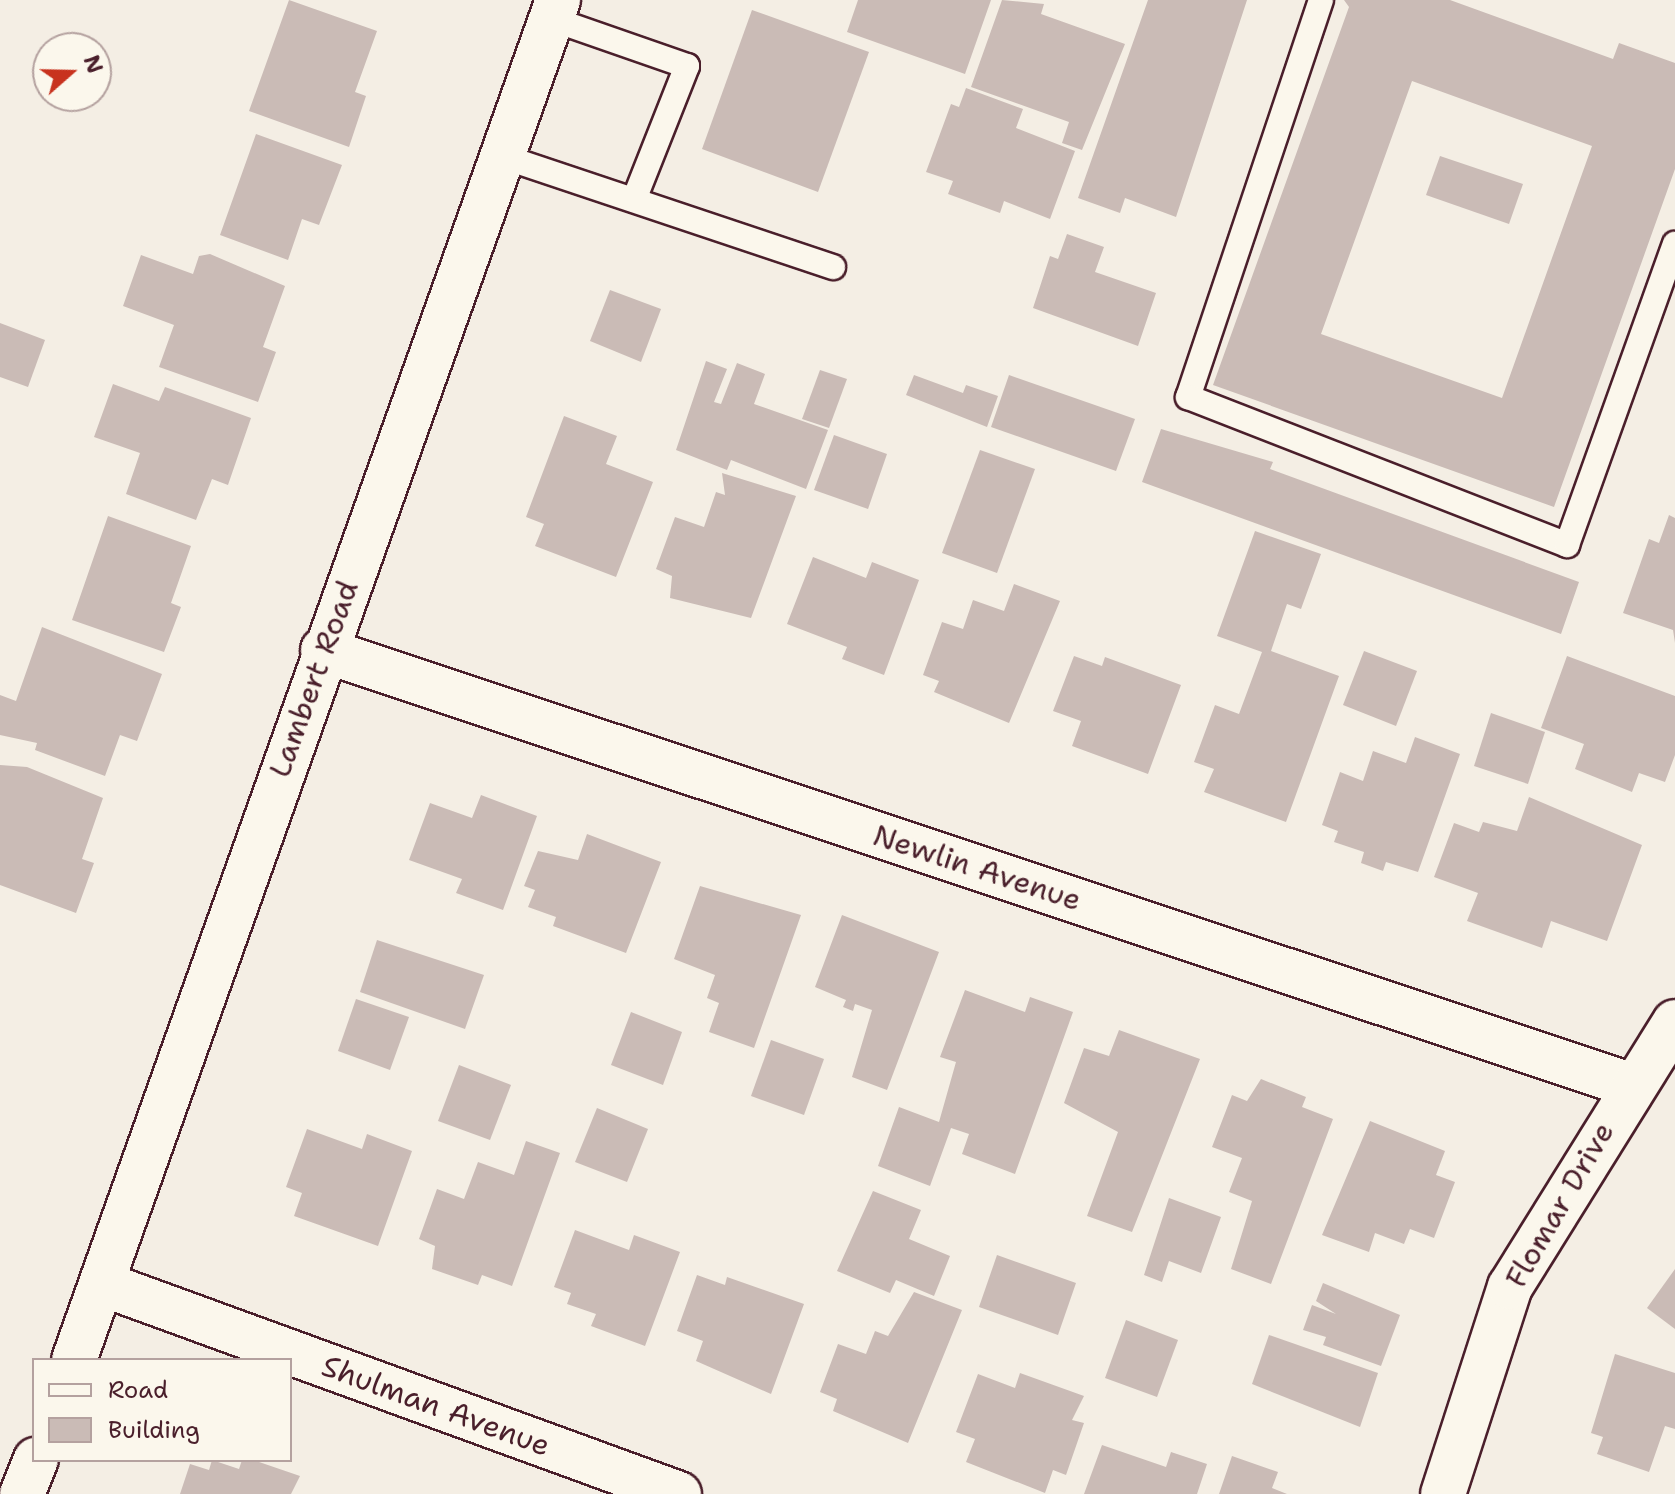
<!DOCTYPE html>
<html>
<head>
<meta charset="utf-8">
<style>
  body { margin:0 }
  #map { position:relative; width:1675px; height:1494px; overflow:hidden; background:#f4eee4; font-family:"Shantell Sans",sans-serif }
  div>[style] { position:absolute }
  .building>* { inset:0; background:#cabbb6 }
  .roads { filter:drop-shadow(2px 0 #4a1f2b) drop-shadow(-2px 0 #4a1f2b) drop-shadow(0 2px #4a1f2b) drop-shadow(0 -2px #4a1f2b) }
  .service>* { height:24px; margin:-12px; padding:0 12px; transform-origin:12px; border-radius:12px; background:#fbf7ec }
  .minor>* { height:44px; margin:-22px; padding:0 22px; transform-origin:22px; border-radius:22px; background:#fbf7ec }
  .secondary>* { height:44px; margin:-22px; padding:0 22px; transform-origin:22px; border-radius:22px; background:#fbf7ec }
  span { translate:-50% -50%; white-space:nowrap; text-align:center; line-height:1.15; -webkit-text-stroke:6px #fbf7ec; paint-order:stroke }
  .street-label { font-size:30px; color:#4a1f2b }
  .legend { position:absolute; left:32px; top:1358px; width:260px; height:104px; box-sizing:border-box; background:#fbf7ec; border:2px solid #b4a19f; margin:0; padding:10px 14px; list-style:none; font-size:24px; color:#4a1f2b }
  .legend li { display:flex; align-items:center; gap:16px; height:40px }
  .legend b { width:40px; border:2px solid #b4a19f }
  .north { position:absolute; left:32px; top:32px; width:80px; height:80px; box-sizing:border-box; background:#fbf7ec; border:2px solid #b4a19f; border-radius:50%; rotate:70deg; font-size:22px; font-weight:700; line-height:32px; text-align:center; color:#4a1f2b }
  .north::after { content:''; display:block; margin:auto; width:28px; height:36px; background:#c8321e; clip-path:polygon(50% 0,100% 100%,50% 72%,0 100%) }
</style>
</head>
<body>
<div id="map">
  <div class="building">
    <div style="clip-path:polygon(289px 0,377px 31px,355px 92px,366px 96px,349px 147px,249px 111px)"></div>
    <div style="clip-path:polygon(858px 0,991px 0,965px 74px,847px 32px)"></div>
    <div style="clip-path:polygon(1002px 0,1044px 4px,1041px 14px,1125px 44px,1082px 150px,1062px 143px,1069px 122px,971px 87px)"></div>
    <div style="clip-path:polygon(1148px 0,1247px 0,1176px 217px,1125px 198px,1120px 213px,1078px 198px)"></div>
    <div style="clip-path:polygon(evenodd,1344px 0,1450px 0,1613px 59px,1619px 43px,1675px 63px,1675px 169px,1554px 507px,1213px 385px,1349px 7px,1344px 0,1412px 81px,1592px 146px,1502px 398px,1321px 334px,1412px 81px)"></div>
    <div style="clip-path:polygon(752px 10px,869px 52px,818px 192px,702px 149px)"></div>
    <div style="clip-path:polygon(966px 88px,1023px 109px,1016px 128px,1075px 151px,1050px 219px,1004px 201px,1000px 213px,948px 194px,953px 181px,926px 172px,951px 104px,959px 107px)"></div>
    <div style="clip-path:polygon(256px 134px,342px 165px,319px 225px,302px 219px,288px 260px,220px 235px)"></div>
    <div style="clip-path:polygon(1440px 156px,1523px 184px,1509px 224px,1426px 195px)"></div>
    <div style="clip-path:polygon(1067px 234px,1104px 247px,1095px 272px,1156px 293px,1138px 346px,1033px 308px,1050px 256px,1058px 259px)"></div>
    <div style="clip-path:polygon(210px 254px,285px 286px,263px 347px,276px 352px,258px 402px,159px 367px,174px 325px,123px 306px,141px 255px,193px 274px,199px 256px)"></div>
    <div style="clip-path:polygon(610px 290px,661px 309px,641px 362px,590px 341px)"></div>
    <div style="clip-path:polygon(0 323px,45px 340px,28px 387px,0 377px)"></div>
    <div style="clip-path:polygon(706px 361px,727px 369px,714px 402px,721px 404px,737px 363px,765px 374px,754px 404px,828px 430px,806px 489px,731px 460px,727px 470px,676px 450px)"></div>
    <div style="clip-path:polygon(820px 370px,847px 379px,829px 428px,802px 419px)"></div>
    <div style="clip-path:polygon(914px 375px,963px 393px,966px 385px,998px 396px,987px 427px,906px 395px)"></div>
    <div style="clip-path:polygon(1009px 375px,1135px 419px,1116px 471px,991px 427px)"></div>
    <div style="clip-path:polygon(113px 384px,159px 401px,165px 387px,251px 418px,228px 485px,212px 479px,196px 520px,126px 494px,140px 453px,94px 437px)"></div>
    <div style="clip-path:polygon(564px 416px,617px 436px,606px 464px,653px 482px,616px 577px,535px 546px,544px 524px,526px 517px)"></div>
    <div style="clip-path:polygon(1161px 429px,1273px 462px,1270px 469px,1579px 582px,1561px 634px,1142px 482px)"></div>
    <div style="clip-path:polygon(834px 435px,887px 454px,868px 509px,814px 490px)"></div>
    <div style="clip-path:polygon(980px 450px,1035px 469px,997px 573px,942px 553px)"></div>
    <div style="clip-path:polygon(722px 473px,796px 496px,751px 618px,670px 598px,672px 576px,656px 569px,675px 517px,704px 527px,716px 492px,725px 495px)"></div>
    <div style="clip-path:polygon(1669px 515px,1675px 518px,1675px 643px,1673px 630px,1623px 613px,1649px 539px,1659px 543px)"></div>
    <div style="clip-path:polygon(108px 516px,191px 546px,171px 603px,181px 607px,164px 652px,72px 620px)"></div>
    <div style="clip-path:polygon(1255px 531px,1321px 554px,1301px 609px,1287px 604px,1271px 651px,1339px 676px,1286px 822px,1204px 792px,1214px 769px,1194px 762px,1215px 705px,1239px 714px,1262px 652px,1217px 636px)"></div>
    <div style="clip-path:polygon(813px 557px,866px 578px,872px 562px,919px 580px,884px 675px,842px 659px,847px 647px,787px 624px)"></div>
    <div style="clip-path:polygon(1014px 584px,1060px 601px,1009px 723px,934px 692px,939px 681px,923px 675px,942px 622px,963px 629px,973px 600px,1004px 611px)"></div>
    <div style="clip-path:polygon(42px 627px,162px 674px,137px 741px,120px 735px,105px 776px,35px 750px,37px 743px,0 735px,0 695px,16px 701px)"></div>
    <div style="clip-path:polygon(1364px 651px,1417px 671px,1396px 726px,1343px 705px)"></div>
    <div style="clip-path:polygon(1074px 656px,1102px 666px,1105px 657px,1181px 685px,1148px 774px,1072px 746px,1081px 721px,1053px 711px)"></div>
    <div style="clip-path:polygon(1567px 656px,1675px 696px,1675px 755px,1665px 782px,1639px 773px,1632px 792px,1575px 769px,1584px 744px,1541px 728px)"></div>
    <div style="clip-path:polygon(1491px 713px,1545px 732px,1528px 784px,1474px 766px)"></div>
    <div style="clip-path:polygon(1415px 737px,1460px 754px,1418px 872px,1386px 862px,1383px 871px,1361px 863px,1364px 852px,1334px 842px,1338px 831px,1322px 825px,1340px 772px,1363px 781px,1373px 751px,1406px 763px)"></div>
    <div style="clip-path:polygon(0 765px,27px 767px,103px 798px,82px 859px,94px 863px,76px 913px,0 885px)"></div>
    <div style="clip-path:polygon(481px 795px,537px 816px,503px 910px,456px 893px,462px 879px,409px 860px,430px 803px,472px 818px)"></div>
    <div style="clip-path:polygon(1529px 797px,1642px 845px,1607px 941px,1551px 921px,1542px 948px,1467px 921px,1478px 893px,1434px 877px,1454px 823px,1479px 832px,1483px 822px,1517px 831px)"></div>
    <div style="clip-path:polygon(587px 834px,661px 862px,626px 953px,553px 926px,556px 917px,528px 907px,535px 890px,524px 886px,538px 851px,578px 860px)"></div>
    <div style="clip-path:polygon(700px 886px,801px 915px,754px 1048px,709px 1032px,719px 1003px,707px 998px,715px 975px,674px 959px)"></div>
    <div style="clip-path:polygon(842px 915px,939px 952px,887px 1090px,852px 1077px,872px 1010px,855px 1004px,853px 1011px,843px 1007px,846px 1000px,815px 987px)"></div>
    <div style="clip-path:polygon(377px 940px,484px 975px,465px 1029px,360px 992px)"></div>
    <div style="clip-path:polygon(965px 990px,1025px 1012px,1030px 997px,1073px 1012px,1015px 1174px,962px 1154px,969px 1134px,951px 1128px,930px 1186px,878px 1166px,899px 1107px,939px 1122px,956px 1062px,940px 1057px)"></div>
    <div style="clip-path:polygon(356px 999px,409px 1017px,390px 1070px,338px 1051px)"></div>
    <div style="clip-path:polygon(631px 1012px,682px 1032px,663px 1085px,611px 1065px)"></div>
    <div style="clip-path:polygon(1119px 1030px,1200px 1059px,1132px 1232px,1087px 1216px,1118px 1132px,1064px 1103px,1084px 1048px,1109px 1056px)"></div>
    <div style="clip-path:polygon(771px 1040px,824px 1059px,804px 1115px,751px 1096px)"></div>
    <div style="clip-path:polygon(459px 1065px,511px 1085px,490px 1140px,438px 1121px)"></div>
    <div style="clip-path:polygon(1261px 1079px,1306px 1097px,1302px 1107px,1333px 1119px,1271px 1284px,1231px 1269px,1252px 1201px,1229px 1192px,1242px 1158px,1212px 1147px,1232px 1095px,1247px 1101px)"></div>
    <div style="clip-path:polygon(597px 1108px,648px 1129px,627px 1182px,575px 1162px)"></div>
    <div style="clip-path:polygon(1370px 1121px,1445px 1151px,1436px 1175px,1455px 1182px,1434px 1238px,1410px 1229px,1404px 1244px,1375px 1233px,1369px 1252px,1322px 1235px)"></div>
    <div style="clip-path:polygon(307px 1129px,362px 1149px,367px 1134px,412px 1151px,378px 1246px,294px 1216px,302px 1193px,286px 1187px)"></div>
    <div style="clip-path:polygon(526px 1141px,560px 1153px,512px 1286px,482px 1275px,478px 1285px,432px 1269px,435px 1246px,419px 1239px,437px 1189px,464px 1199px,478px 1162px,514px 1175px)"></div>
    <div style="clip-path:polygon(873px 1191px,921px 1210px,909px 1239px,950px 1256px,934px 1296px,896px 1280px,890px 1293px,837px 1271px)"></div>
    <div style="clip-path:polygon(1169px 1198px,1221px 1217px,1201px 1273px,1169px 1261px,1162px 1282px,1144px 1275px)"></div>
    <div style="clip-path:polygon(575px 1230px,629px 1250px,634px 1235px,680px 1252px,645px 1346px,591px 1326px,596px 1314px,567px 1304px,571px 1293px,554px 1287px)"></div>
    <div style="clip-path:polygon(997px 1255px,1076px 1283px,1058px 1335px,979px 1307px)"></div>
    <div style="clip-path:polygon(1675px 1269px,1675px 1329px,1647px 1308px)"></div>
    <div style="clip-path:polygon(697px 1275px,725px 1285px,727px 1277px,804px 1304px,771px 1394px,696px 1361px,703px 1341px,677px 1331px)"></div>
    <div style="clip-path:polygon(1323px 1283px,1400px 1315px,1381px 1366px,1323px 1345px,1326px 1337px,1303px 1330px,1312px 1305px,1336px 1314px,1316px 1301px)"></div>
    <div style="clip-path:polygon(914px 1292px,962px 1310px,908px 1443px,833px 1411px,837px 1399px,820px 1392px,838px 1344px,866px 1354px,875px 1331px,888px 1336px)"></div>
    <div style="clip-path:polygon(1126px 1320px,1178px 1340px,1157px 1397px,1105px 1378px)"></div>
    <div style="clip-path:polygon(1269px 1335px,1378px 1373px,1360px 1427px,1252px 1384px)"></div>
    <div style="clip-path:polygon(1615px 1354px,1675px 1373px,1675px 1429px,1665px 1426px,1649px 1472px,1597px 1454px,1603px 1437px,1591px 1433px)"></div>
    <div style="clip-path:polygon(1020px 1373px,1084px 1396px,1072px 1420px,1084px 1423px,1066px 1475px,1053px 1470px,1045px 1493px,966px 1462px,975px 1439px,956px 1432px,978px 1374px,1015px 1388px)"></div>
    <div style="clip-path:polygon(1102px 1445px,1166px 1467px,1171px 1452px,1207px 1464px,1197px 1494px,1084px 1494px)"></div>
    <div style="clip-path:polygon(1232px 1456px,1278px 1472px,1272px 1488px,1287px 1494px,1219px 1494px)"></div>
    <div style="clip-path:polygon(212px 1460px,239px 1469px,242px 1460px,253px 1460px,300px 1476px,291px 1494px,180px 1494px,190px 1464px,209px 1470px)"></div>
  </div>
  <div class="roads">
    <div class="service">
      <div style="left:1321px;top:0;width:419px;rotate:108.5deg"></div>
      <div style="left:1188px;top:397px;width:407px;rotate:21.3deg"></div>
      <div style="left:1567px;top:545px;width:320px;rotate:-70.3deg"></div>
      <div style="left:552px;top:19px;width:143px;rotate:19.2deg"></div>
      <div style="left:687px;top:66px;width:144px;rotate:111.6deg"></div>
      <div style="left:504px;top:157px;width:347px;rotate:18.5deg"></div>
    </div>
    <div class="minor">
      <div style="left:323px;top:650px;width:1377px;rotate:18.41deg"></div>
      <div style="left:103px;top:1284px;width:613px;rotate:20.03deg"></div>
      <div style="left:1443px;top:1494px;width:218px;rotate:-72.1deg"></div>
      <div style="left:1510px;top:1287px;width:312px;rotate:-58.1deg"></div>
    </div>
    <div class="secondary">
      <div style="left:74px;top:1360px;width:1444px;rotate:-70.41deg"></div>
      <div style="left:22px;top:1494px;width:37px;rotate:-68deg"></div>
    </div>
  </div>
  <div class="street-label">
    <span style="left:314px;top:679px;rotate:-70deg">Lambert Road</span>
    <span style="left:977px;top:868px;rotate:18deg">Newlin Avenue</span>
    <span style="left:1560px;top:1205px;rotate:-60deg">Flomar Drive</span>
    <span style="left:436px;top:1406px;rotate:20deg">Shulman Avenue</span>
  </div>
  <ul class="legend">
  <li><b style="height:10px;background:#fbf7ec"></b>Road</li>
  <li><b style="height:22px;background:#cabbb6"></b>Building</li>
  </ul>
  <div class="north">N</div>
</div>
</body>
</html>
